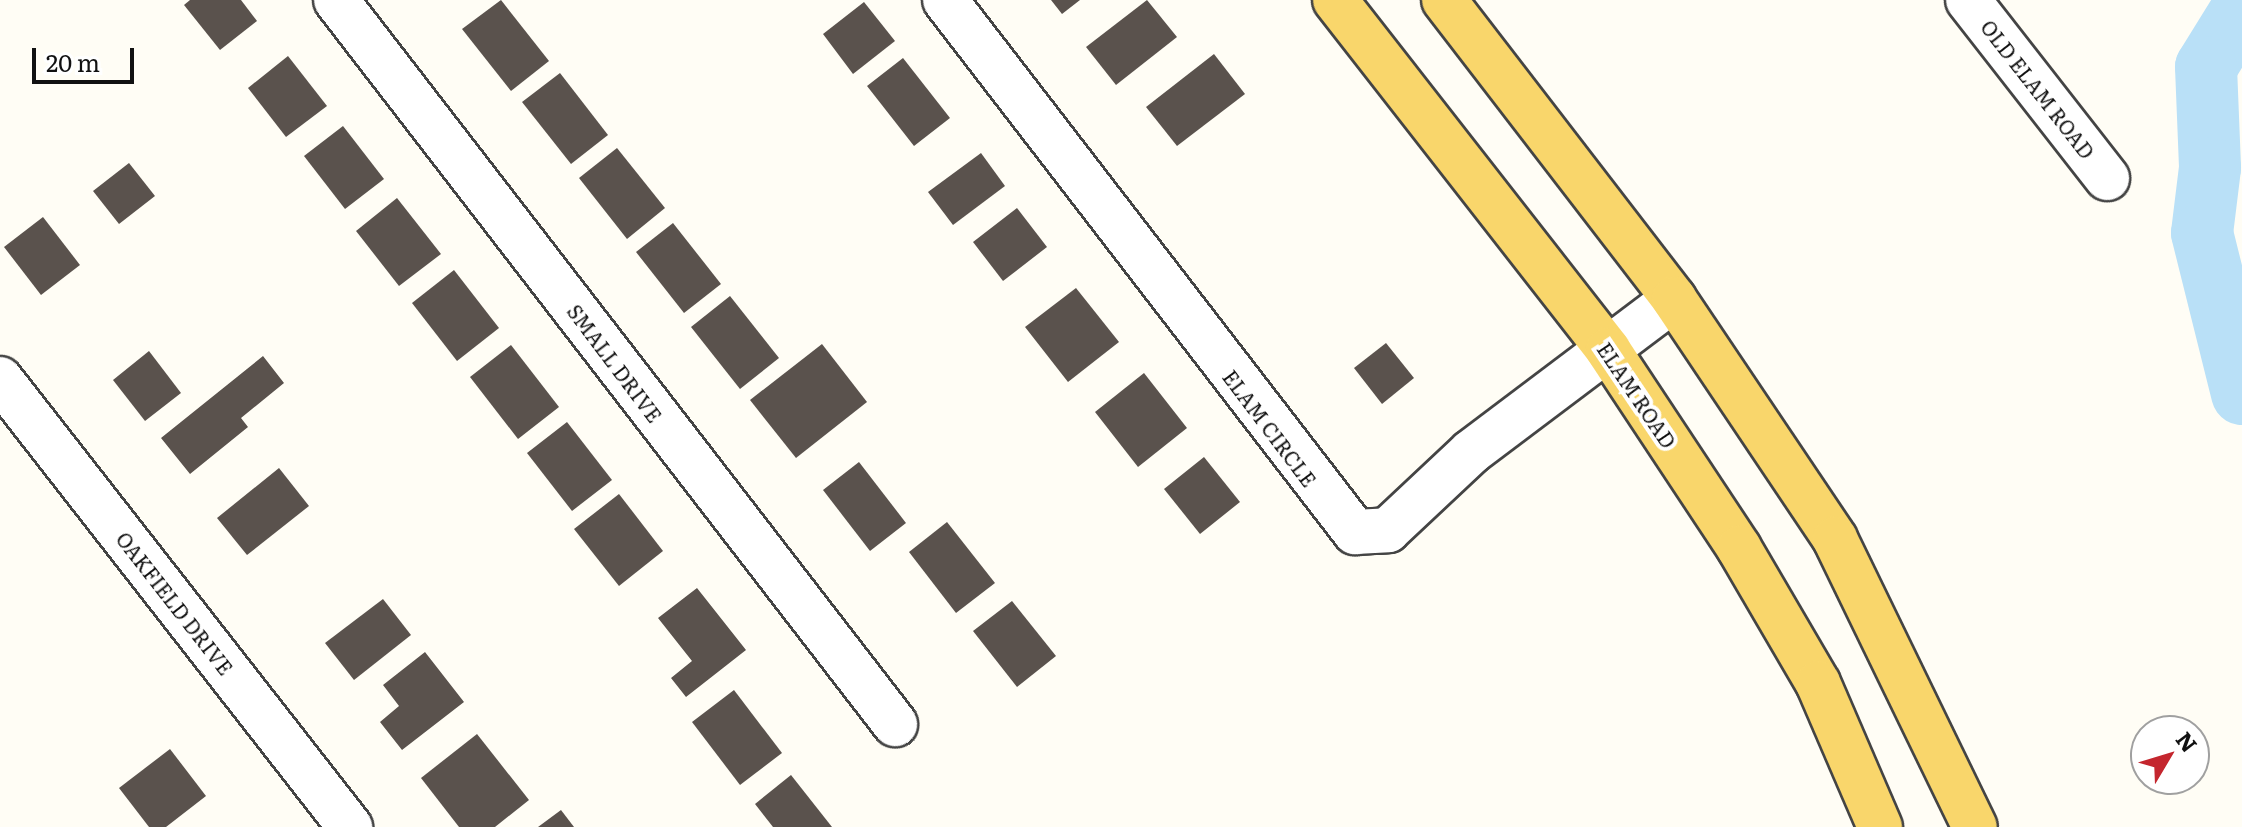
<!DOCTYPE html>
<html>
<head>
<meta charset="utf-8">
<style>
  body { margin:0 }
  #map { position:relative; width:2242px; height:827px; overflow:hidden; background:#fffdf5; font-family:Literata,serif }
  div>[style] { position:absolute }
  .river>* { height:62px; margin:-31px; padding:0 31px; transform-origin:31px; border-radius:31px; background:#b9e0f7 }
  .building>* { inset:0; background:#5a524d }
  .roads { filter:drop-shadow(2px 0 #444) drop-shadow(-2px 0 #444) drop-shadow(0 2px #444) drop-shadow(0 -2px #444) }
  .minor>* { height:44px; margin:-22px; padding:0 22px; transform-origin:22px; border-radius:22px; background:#fff }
  .major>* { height:44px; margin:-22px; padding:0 22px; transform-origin:22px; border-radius:22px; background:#f9d66b }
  span { translate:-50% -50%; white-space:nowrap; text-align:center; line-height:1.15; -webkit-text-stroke:8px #fff; paint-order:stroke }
  .street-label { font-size:20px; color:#111 }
  .north { position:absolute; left:2130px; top:715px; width:80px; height:80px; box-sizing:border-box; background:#fff; border:2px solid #a0a0a0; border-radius:50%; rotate:52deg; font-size:22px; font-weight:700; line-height:32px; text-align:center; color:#111 }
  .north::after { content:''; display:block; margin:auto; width:28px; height:36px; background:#c4262e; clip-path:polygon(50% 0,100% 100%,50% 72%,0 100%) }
  .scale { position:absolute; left:32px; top:48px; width:102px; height:36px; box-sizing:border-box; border:4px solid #111; border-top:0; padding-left:10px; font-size:24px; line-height:28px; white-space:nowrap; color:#111; -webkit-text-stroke:6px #fff; paint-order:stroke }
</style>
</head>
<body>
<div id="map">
  <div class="river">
    <div style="left:2242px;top:9px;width:68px;rotate:121.8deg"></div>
    <div style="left:2206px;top:67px;width:101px;rotate:87.7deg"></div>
    <div style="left:2210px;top:168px;width:65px;rotate:97deg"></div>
    <div style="left:2202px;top:233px;width:166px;rotate:76deg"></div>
  </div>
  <div class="building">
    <div style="clip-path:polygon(190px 0,241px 0,257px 21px,220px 50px,184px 5px)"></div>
    <div style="clip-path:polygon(501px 0,549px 61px,511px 91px,462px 29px)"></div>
    <div style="clip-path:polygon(1051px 0,1080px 0,1062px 14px)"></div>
    <div style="clip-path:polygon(1147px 0,1177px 37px,1116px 85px,1086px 47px)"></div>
    <div style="clip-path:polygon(864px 2px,895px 41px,853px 74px,823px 34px)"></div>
    <div style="clip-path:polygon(1214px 54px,1245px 94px,1177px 146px,1146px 107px)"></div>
    <div style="clip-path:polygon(288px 56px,327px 106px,286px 137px,248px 88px)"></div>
    <div style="clip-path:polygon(903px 58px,950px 118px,914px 146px,867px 86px)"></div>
    <div style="clip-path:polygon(560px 73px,608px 135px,571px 164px,522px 102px)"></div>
    <div style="clip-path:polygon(343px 126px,384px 179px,345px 209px,304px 156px)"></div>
    <div style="clip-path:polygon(617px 148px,665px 208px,627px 239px,579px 178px)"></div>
    <div style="clip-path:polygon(981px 153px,1005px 186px,953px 225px,928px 192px)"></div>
    <div style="clip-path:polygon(129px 163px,155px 196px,119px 224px,93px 191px)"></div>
    <div style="clip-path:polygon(397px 198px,441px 254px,399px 286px,356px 231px)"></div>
    <div style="clip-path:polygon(1017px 208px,1047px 247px,1003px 281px,973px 242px)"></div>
    <div style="clip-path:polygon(43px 217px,80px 265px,41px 295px,4px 247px)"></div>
    <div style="clip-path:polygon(673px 223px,721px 284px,684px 313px,636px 252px)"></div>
    <div style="clip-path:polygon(454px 270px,499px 328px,457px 361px,412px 303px)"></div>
    <div style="clip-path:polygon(1076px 288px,1119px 342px,1068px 382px,1025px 327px)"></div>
    <div style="clip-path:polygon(730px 296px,779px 358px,740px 389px,691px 327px)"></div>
    <div style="clip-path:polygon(1386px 343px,1414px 378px,1382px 404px,1354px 368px)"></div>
    <div style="clip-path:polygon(822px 344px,867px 402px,796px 458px,750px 400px)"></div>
    <div style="clip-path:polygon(511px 345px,559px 407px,518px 439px,470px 377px)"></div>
    <div style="clip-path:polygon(149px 351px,181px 393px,145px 421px,113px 380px)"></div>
    <div style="clip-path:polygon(263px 356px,284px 383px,241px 418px,248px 427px,190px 474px,161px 438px)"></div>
    <div style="clip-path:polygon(1144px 373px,1187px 428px,1138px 467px,1095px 412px)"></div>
    <div style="clip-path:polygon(567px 422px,612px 480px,572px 511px,527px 453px)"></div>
    <div style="clip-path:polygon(1204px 457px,1240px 502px,1200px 534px,1164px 489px)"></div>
    <div style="clip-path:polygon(859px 462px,906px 523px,870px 551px,823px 490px)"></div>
    <div style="clip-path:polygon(279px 468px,309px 506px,247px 555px,217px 518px)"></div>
    <div style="clip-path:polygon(619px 494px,663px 551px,619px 586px,574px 529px)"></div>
    <div style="clip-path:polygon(947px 522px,995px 583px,956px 613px,909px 552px)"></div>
    <div style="clip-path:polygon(697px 588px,746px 650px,686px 697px,671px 678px,692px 661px,658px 618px)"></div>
    <div style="clip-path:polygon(383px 599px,411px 635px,354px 680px,325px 643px)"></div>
    <div style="clip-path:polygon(1012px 601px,1056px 656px,1017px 687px,973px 631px)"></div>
    <div style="clip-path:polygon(425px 652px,464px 702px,402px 750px,380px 722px,399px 706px,383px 685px)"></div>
    <div style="clip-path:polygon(734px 690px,782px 753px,740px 785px,692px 722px)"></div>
    <div style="clip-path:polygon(477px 734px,529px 800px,495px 827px,459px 827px,421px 778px)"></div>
    <div style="clip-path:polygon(170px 749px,206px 796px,166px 827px,149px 827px,119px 788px)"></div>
    <div style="clip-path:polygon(791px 775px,832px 827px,773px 827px,755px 804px)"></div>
    <div style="clip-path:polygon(561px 810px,574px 827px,538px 827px)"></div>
  </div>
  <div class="roads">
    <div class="minor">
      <div style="left:336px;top:0;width:915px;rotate:52.33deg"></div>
      <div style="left:945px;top:0;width:672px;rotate:52.38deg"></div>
      <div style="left:1355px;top:532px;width:33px;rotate:-3deg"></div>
      <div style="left:1388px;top:530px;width:114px;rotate:-43.2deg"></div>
      <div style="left:1471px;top:452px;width:254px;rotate:-37deg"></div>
      <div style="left:1968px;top:0;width:226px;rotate:52deg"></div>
      <div style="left:0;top:379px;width:569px;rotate:52deg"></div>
    </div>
    <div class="major">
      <div style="left:1335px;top:0;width:444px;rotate:52deg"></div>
      <div style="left:1608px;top:350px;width:237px;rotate:56.5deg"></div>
      <div style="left:1739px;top:548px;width:156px;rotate:59.7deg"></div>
      <div style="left:1818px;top:683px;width:157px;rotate:66.7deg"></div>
      <div style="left:1444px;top:0;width:377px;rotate:52.4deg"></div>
      <div style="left:1674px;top:299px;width:289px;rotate:56.1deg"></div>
      <div style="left:1835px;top:539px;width:320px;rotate:64.1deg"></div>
    </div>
  </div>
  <div class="street-label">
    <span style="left:2038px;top:89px;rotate:52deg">OLD ELAM ROAD</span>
    <span style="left:615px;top:363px;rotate:53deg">SMALL DRIVE</span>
    <span style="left:1637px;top:395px;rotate:56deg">ELAM ROAD</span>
    <span style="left:1270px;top:428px;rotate:53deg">ELAM CIRCLE</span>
    <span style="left:175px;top:603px;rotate:52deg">OAKFIELD DRIVE</span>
  </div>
  <div class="north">N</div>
  <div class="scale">20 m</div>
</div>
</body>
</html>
